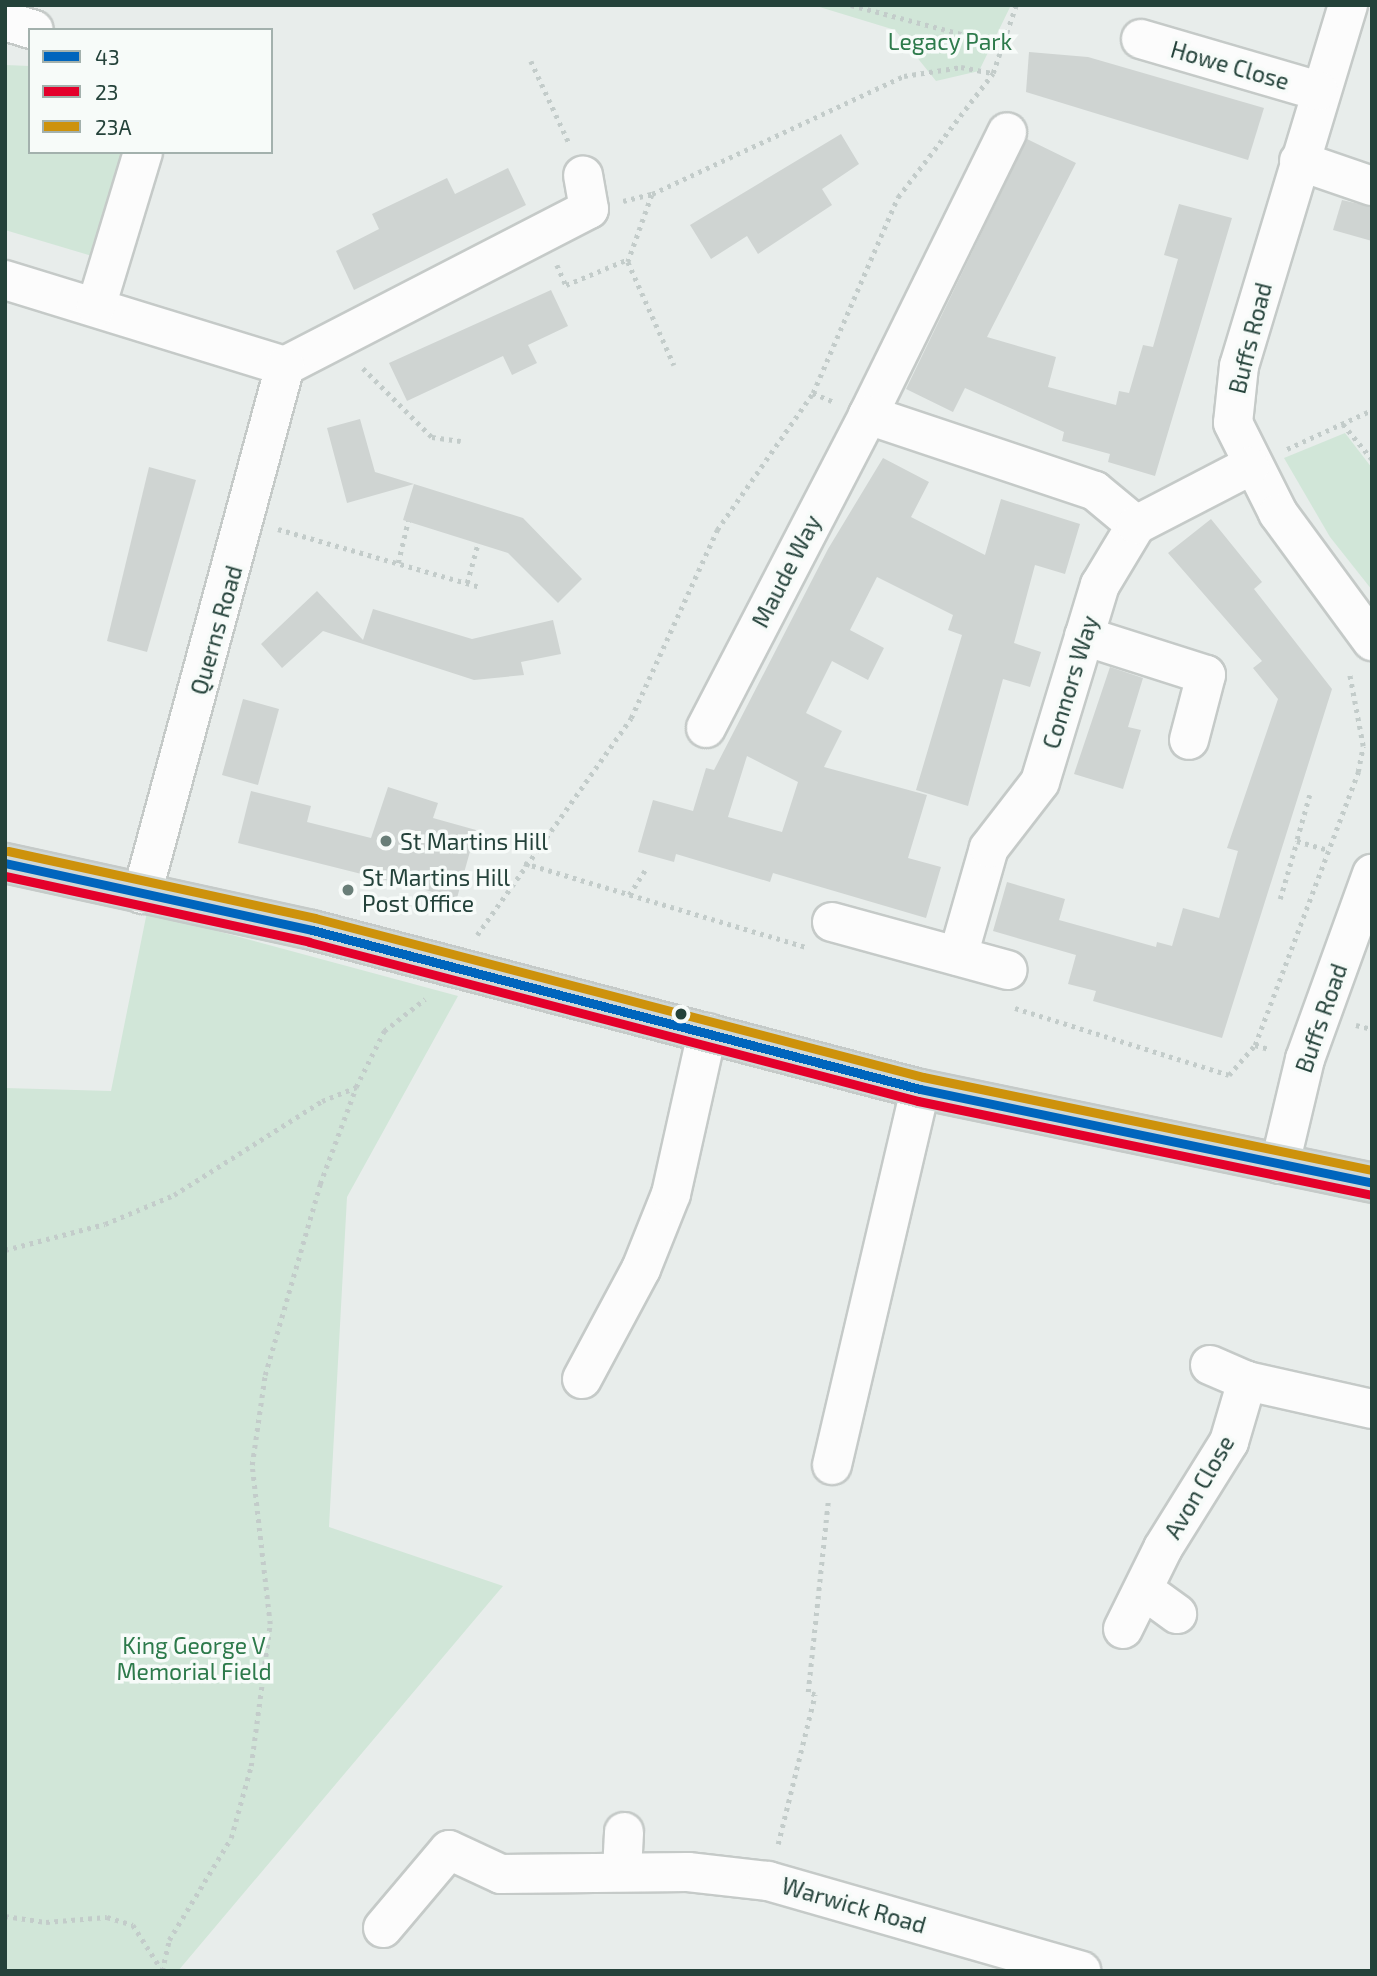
<!DOCTYPE html>
<html>
<head>
<meta charset="utf-8">
<style>
  body { margin:0 }
  #map { position:relative; width:1377px; height:1976px; overflow:hidden; background:#e8edeb; font-family:"Exo 2",sans-serif }
  div>[style] { position:absolute }
  .green>* { inset:0; background:#d1e6d8 }
  .building>* { inset:0; background:#cfd4d2 }
  .path>* { height:4.5px; margin-top:-2.25px; transform-origin:0; background:repeating-linear-gradient(90deg,#c3ccca 0 3.5px,transparent 0 8.5px) }
  .roads { filter:drop-shadow(2px 0 #c5cac8) drop-shadow(-2px 0 #c5cac8) drop-shadow(0 2px #c5cac8) drop-shadow(0 -2px #c5cac8) }
  .minor>* { height:38px; margin:-19px; padding:0 19px; transform-origin:19px; border-radius:19px; background:#fcfcfc }
  .major>* { height:38px; margin:-19px; padding:0 19px; transform-origin:19px; border-radius:19px; background:#cfd7d5 }
  .bus-1>* { height:9px; margin:-4.5px; padding:0 4.5px; transform-origin:4.5px; border-radius:4.5px; background:#0065bd }
  .bus-2>* { height:9px; margin:-4.5px; padding:0 4.5px; transform-origin:4.5px; border-radius:4.5px; background:#e4002b }
  .bus-3>* { height:9px; margin:-4.5px; padding:0 4.5px; transform-origin:4.5px; border-radius:4.5px; background:#cd920c }
  .dots>* { width:19px; height:19px; translate:-50% -50%; box-sizing:border-box; border:4px solid #f7fbf9; border-radius:50% }
  span { translate:-50% -50%; white-space:nowrap; text-align:center; line-height:1.15; -webkit-text-stroke:7px #f7fbf9; paint-order:stroke }
  .park-label { font-size:23px; color:#2d7a4b }
  .street-label { font-size:23px; color:#24423a }
  .poi-label { font-size:23px; color:#24423a }
  .left { translate:0 -50%; text-align:left }
  .frame { position:absolute; inset:0; border:7px solid #24423a; pointer-events:none }
  .legend { position:absolute; left:28px; top:28px; width:245px; height:126px; box-sizing:border-box; background:#f7fbf9; border:2px solid #a3b1ad; margin:0; padding:9px 12px; list-style:none; font-size:21px; color:#24423a }
  .legend li { display:flex; align-items:center; gap:14px; height:35px }
  .legend b { width:35px; border:2px solid #a3b1ad }
</style>
</head>
<body>
<div id="map">
  <div class="green">
    <div style="clip-path:polygon(813px 5px,1011px 5px,979px 71px,936px 81px,895px 30px)"></div>
    <div style="clip-path:polygon(5px 65px,30px 66px,30px 152px,124px 152px,92px 256px,5px 230px)"></div>
    <div style="clip-path:polygon(1345px 433px,1372px 468px,1372px 590px,1330px 537px,1284px 458px)"></div>
    <div style="clip-path:polygon(147px 912px,458px 996px,347px 1197px,329px 1527px,503px 1586px,178px 1971px,5px 1971px,5px 1088px,111px 1091px)"></div>
  </div>
  <div class="building">
    <div style="clip-path:polygon(1029px 52px,1088px 57px,1264px 108px,1248px 160px,1026px 92px)"></div>
    <div style="clip-path:polygon(841px 134px,859px 164px,822px 189px,832px 205px,758px 254px,747px 236px,711px 259px,690px 225px)"></div>
    <div style="clip-path:polygon(1027px 139px,1076px 163px,987px 337px,1056px 357px,1048px 387px,1116px 405px,1119px 391px,1129px 393px,1143px 345px,1153px 347px,1178px 259px,1164px 255px,1179px 204px,1232px 218px,1155px 476px,1108px 462px,1110px 454px,1062px 441px,1064px 432px,965px 388px,953px 412px,906px 389px)"></div>
    <div style="clip-path:polygon(508px 168px,526px 205px,354px 290px,336px 251px,379px 229px,372px 214px,447px 178px,455px 194px)"></div>
    <div style="clip-path:polygon(1342px 200px,1372px 207px,1372px 241px,1333px 230px)"></div>
    <div style="clip-path:polygon(551px 290px,568px 326px,528px 345px,537px 363px,512px 375px,503px 356px,407px 401px,389px 363px)"></div>
    <div style="clip-path:polygon(360px 419px,375px 472px,414px 484px,347px 503px,327px 428px)"></div>
    <div style="clip-path:polygon(evenodd,883px 458px,929px 482px,911px 517px,985px 555px,1001px 499px,1080px 524px,1065px 574px,1035px 565px,1014px 643px,1041px 652px,1030px 687px,1003px 679px,968px 806px,916px 790px,962px 635px,948px 630px,953px 615px,877px 577px,850px 630px,884px 648px,868px 680px,832px 661px,806px 713px,842px 731px,824px 767px,927px 795px,908px 858px,941px 867px,926px 918px,773px 873px,770px 882px,676px 854px,674px 862px,638px 852px,653px 800px,693px 811px,706px 768px,714px 770px,828px 549px,883px 458px,747px 756px,798px 782px,782px 832px,728px 817px,747px 756px)"></div>
    <div style="clip-path:polygon(149px 467px,196px 480px,147px 652px,107px 641px)"></div>
    <div style="clip-path:polygon(414px 484px,523px 518px,582px 579px,558px 603px,508px 553px,403px 520px)"></div>
    <div style="clip-path:polygon(1211px 519px,1262px 582px,1254px 589px,1332px 689px,1222px 1038px,1093px 1001px,1096px 991px,1068px 984px,1076px 955px,993px 931px,1007px 882px,1065px 899px,1059px 920px,1156px 947px,1157px 942px,1172px 946px,1183px 908px,1219px 918px,1238px 851px,1227px 848px,1278px 699px,1253px 668px,1262px 661px,1168px 553px)"></div>
    <div style="clip-path:polygon(317px 591px,363px 640px,373px 609px,472px 639px,553px 620px,561px 654px,521px 662px,524px 675px,474px 680px,323px 631px,282px 668px,261px 644px)"></div>
    <div style="clip-path:polygon(1110px 667px,1143px 678px,1128px 727px,1141px 730px,1123px 789px,1074px 774px)"></div>
    <div style="clip-path:polygon(243px 699px,279px 709px,258px 785px,222px 775px)"></div>
    <div style="clip-path:polygon(388px 787px,438px 803px,433px 818px,476px 830px,457px 898px,238px 843px,251px 791px,311px 806px,307px 822px,371px 838px)"></div>
  </div>
  <div class="path">
    <div style="left:851px;top:5px;width:158px;rotate:14.7deg"></div>
    <div style="left:531px;top:61px;width:90px;rotate:65.1deg"></div>
    <div style="left:652px;top:195px;width:71px;rotate:109.7deg"></div>
    <div style="left:628px;top:262px;width:113px;rotate:65.9deg"></div>
    <div style="left:623px;top:201px;width:30px;rotate:-14deg"></div>
    <div style="left:652px;top:194px;width:278px;rotate:-25.1deg"></div>
    <div style="left:904px;top:76px;width:58px;rotate:-9deg"></div>
    <div style="left:961px;top:67px;width:33px;rotate:11deg"></div>
    <div style="left:557px;top:265px;width:22px;rotate:66deg"></div>
    <div style="left:566px;top:285px;width:65px;rotate:-22.6deg"></div>
    <div style="left:363px;top:368px;width:98px;rotate:45deg"></div>
    <div style="left:432px;top:437px;width:29px;rotate:8deg"></div>
    <div style="left:813px;top:393px;width:23px;rotate:23deg"></div>
    <div style="left:1343px;top:424px;width:45px;rotate:50.4deg"></div>
    <div style="left:1287px;top:449px;width:94px;rotate:-24.6deg"></div>
    <div style="left:278px;top:529px;width:210px;rotate:16deg"></div>
    <div style="left:398px;top:563px;width:43px;rotate:-76.6deg"></div>
    <div style="left:467px;top:583px;width:41px;rotate:-74.6deg"></div>
    <div style="left:1310px;top:795px;width:48px;rotate:105.8deg"></div>
    <div style="left:1297px;top:841px;width:32px;rotate:16deg"></div>
    <div style="left:524px;top:863px;width:293px;rotate:16.6deg"></div>
    <div style="left:629px;top:895px;width:30px;rotate:-57deg"></div>
    <div style="left:1280px;top:899px;width:60px;rotate:-73.7deg"></div>
    <div style="left:477px;top:935px;width:266px;rotate:-54.6deg"></div>
    <div style="left:631px;top:718px;width:207px;rotate:-65.4deg"></div>
    <div style="left:717px;top:530px;width:167px;rotate:-55deg"></div>
    <div style="left:813px;top:393px;width:214px;rotate:-66.6deg"></div>
    <div style="left:898px;top:197px;width:156px;rotate:-52.5deg"></div>
    <div style="left:993px;top:73px;width:72px;rotate:-71.3deg"></div>
    <div style="left:1015px;top:1008px;width:224px;rotate:17.4deg"></div>
    <div style="left:1229px;top:1075px;width:40px;rotate:-49deg"></div>
    <div style="left:1255px;top:1045px;width:15px;rotate:16deg"></div>
    <div style="left:1356px;top:1025px;width:16px;rotate:14deg"></div>
    <div style="left:1255px;top:1045px;width:292px;rotate:-69.3deg"></div>
    <div style="left:1358px;top:772px;width:26px;rotate:-79deg"></div>
    <div style="left:1363px;top:746px;width:75px;rotate:-100.7deg"></div>
    <div style="left:5px;top:1250px;width:103px;rotate:-14.6deg"></div>
    <div style="left:105px;top:1224px;width:75px;rotate:-22.8deg"></div>
    <div style="left:174px;top:1195px;width:175px;rotate:-32.4deg"></div>
    <div style="left:322px;top:1101px;width:37px;rotate:-22deg"></div>
    <div style="left:778px;top:1844px;width:154px;rotate:-76.1deg"></div>
    <div style="left:815px;top:1695px;width:8px;rotate:-157deg"></div>
    <div style="left:808px;top:1692px;width:192px;rotate:-84deg"></div>
    <div style="left:5px;top:1916px;width:41px;rotate:8.3deg"></div>
    <div style="left:46px;top:1922px;width:61px;rotate:-4.7deg"></div>
    <div style="left:107px;top:1917px;width:27px;rotate:17deg"></div>
    <div style="left:133px;top:1925px;width:54px;rotate:57.2deg"></div>
    <div style="left:162px;top:1971px;width:32px;rotate:-77deg"></div>
    <div style="left:169px;top:1940px;width:119px;rotate:-58.7deg"></div>
    <div style="left:231px;top:1838px;width:75px;rotate:-74.5deg"></div>
    <div style="left:251px;top:1766px;width:143px;rotate:-82.4deg"></div>
    <div style="left:270px;top:1624px;width:160px;rotate:-96.5deg"></div>
    <div style="left:252px;top:1465px;width:91px;rotate:-81.8deg"></div>
    <div style="left:265px;top:1375px;width:199px;rotate:-73.9deg"></div>
    <div style="left:320px;top:1184px;width:103px;rotate:-69.6deg"></div>
    <div style="left:356px;top:1087px;width:63px;rotate:-63.4deg"></div>
    <div style="left:384px;top:1031px;width:52px;rotate:-38deg"></div>
  </div>
  <div class="roads">
    <div class="minor">
      <div style="left:1348px;top:5px;width:377px;rotate:106.8deg"></div>
      <div style="left:1239px;top:366px;width:57px;rotate:96deg"></div>
      <div style="left:1233px;top:423px;width:101px;rotate:63.4deg"></div>
      <div style="left:1278px;top:513px;width:159px;rotate:53.7deg"></div>
      <div style="left:5px;top:21px;width:30px;rotate:17deg"></div>
      <div style="left:1141px;top:39px;width:185px;rotate:16.3deg"></div>
      <div style="left:1299px;top:161px;width:77px;rotate:18.9deg"></div>
      <div style="left:5px;top:280px;width:293px;rotate:17.1deg"></div>
      <div style="left:285px;top:366px;width:342px;rotate:-27.3deg"></div>
      <div style="left:589px;top:209px;width:34px;rotate:-100deg"></div>
      <div style="left:96px;top:307px;width:162px;rotate:-73.1deg"></div>
      <div style="left:868px;top:415px;width:315px;rotate:-63.8deg"></div>
      <div style="left:1084px;top:636px;width:128px;rotate:17.7deg"></div>
      <div style="left:1206px;top:675px;width:67px;rotate:104.7deg"></div>
      <div style="left:706px;top:728px;width:352px;rotate:-62.6deg"></div>
      <div style="left:868px;top:415px;width:239px;rotate:18.5deg"></div>
      <div style="left:1095px;top:491px;width:53px;rotate:39.7deg"></div>
      <div style="left:142px;top:894px;width:547px;rotate:-74.85deg"></div>
      <div style="left:832px;top:922px;width:182px;rotate:15.3deg"></div>
      <div style="left:958px;top:956px;width:112px;rotate:-74deg"></div>
      <div style="left:989px;top:848px;width:83px;rotate:-52.3deg"></div>
      <div style="left:1040px;top:782px;width:206px;rotate:-73.1deg"></div>
      <div style="left:1100px;top:585px;width:70px;rotate:-59deg"></div>
      <div style="left:1136px;top:525px;width:128px;rotate:-27.4deg"></div>
      <div style="left:1280px;top:1164px;width:108px;rotate:-76.6deg"></div>
      <div style="left:1305px;top:1059px;width:197px;rotate:-70.1deg"></div>
      <div style="left:1210px;top:1365px;width:40px;rotate:23.4deg"></div>
      <div style="left:1247px;top:1381px;width:128px;rotate:12.6deg"></div>
      <div style="left:582px;top:1379px;width:125px;rotate:-61.8deg"></div>
      <div style="left:641px;top:1269px;width:81px;rotate:-68.2deg"></div>
      <div style="left:671px;top:1194px;width:165px;rotate:-77.4deg"></div>
      <div style="left:832px;top:1465px;width:386px;rotate:-76.8deg"></div>
      <div style="left:1144px;top:1590px;width:41px;rotate:36deg"></div>
      <div style="left:1123px;top:1629px;width:90px;rotate:-63.7deg"></div>
      <div style="left:1163px;top:1548px;width:125px;rotate:-58.1deg"></div>
      <div style="left:1229px;top:1442px;width:64px;rotate:-73.6deg"></div>
      <div style="left:622px;top:1871px;width:39px;rotate:-87deg"></div>
      <div style="left:383px;top:1928px;width:102px;rotate:-49.8deg"></div>
      <div style="left:449px;top:1850px;width:57px;rotate:24.8deg"></div>
      <div style="left:501px;top:1874px;width:187px;rotate:-0.6deg"></div>
      <div style="left:688px;top:1872px;width:81px;rotate:6.4deg"></div>
      <div style="left:768px;top:1881px;width:326px;rotate:16deg"></div>
    </div>
    <div class="major">
      <div style="left:5px;top:863px;width:314px;rotate:12.3deg"></div>
      <div style="left:312px;top:930px;width:628px;rotate:14.66deg"></div>
      <div style="left:920px;top:1089px;width:462px;rotate:11.7deg"></div>
    </div>
  </div>
  <div class="bus-1">
    <div style="left:5px;top:863px;width:314px;rotate:12.3deg"></div>
    <div style="left:312px;top:930px;width:628px;rotate:14.66deg"></div>
    <div style="left:920px;top:1089px;width:462px;rotate:11.7deg"></div>
  </div>
  <div class="bus-2">
    <div style="left:5px;top:876px;width:311px;rotate:12.2deg"></div>
    <div style="left:309px;top:942px;width:629px;rotate:14.63deg"></div>
    <div style="left:918px;top:1101px;width:462px;rotate:11.7deg"></div>
  </div>
  <div class="bus-3">
    <div style="left:8px;top:851px;width:314px;rotate:12.3deg"></div>
    <div style="left:315px;top:918px;width:628px;rotate:14.66deg"></div>
    <div style="left:923px;top:1077px;width:459px;rotate:11.7deg"></div>
  </div>
  <div class="dots">
    <div style="left:386px;top:841px;background:#697e78"></div>
    <div style="left:348px;top:890px;background:#697e78"></div>
    <div style="left:681px;top:1014px;background:#24423a"></div>
  </div>
  <div class="park-label">
    <span style="left:950px;top:41px">Legacy Park</span>
    <span style="left:194px;top:1658px">King George V<br>Memorial Field</span>
  </div>
  <div class="street-label">
    <span style="left:1230px;top:65px;rotate:16deg">Howe Close</span>
    <span style="left:1250px;top:338px;rotate:-76deg">Buffs Road</span>
    <span style="left:786px;top:571px;rotate:-63deg">Maude Way</span>
    <span style="left:216px;top:630px;rotate:-74deg">Querns Road</span>
    <span style="left:1070px;top:682px;rotate:-73deg">Connors Way</span>
    <span style="left:1321px;top:1018px;rotate:-71deg">Buffs Road</span>
    <span style="left:1199px;top:1487px;rotate:-60deg">Avon Close</span>
    <span style="left:854px;top:1905px;rotate:16deg">Warwick Road</span>
  </div>
  <div class="poi-label">
    <span class="left" style="left:400px;top:841px">St Martins Hill</span>
    <span class="left" style="left:362px;top:890px">St Martins Hill<br>Post Office</span>
  </div>
  <div class="frame"></div>
  <ul class="legend">
  <li><b style="height:9px;background:#0065bd"></b>43</li>
  <li><b style="height:9px;background:#e4002b"></b>23</li>
  <li><b style="height:9px;background:#cd920c"></b>23A</li>
  </ul>
</div>
</body>
</html>
